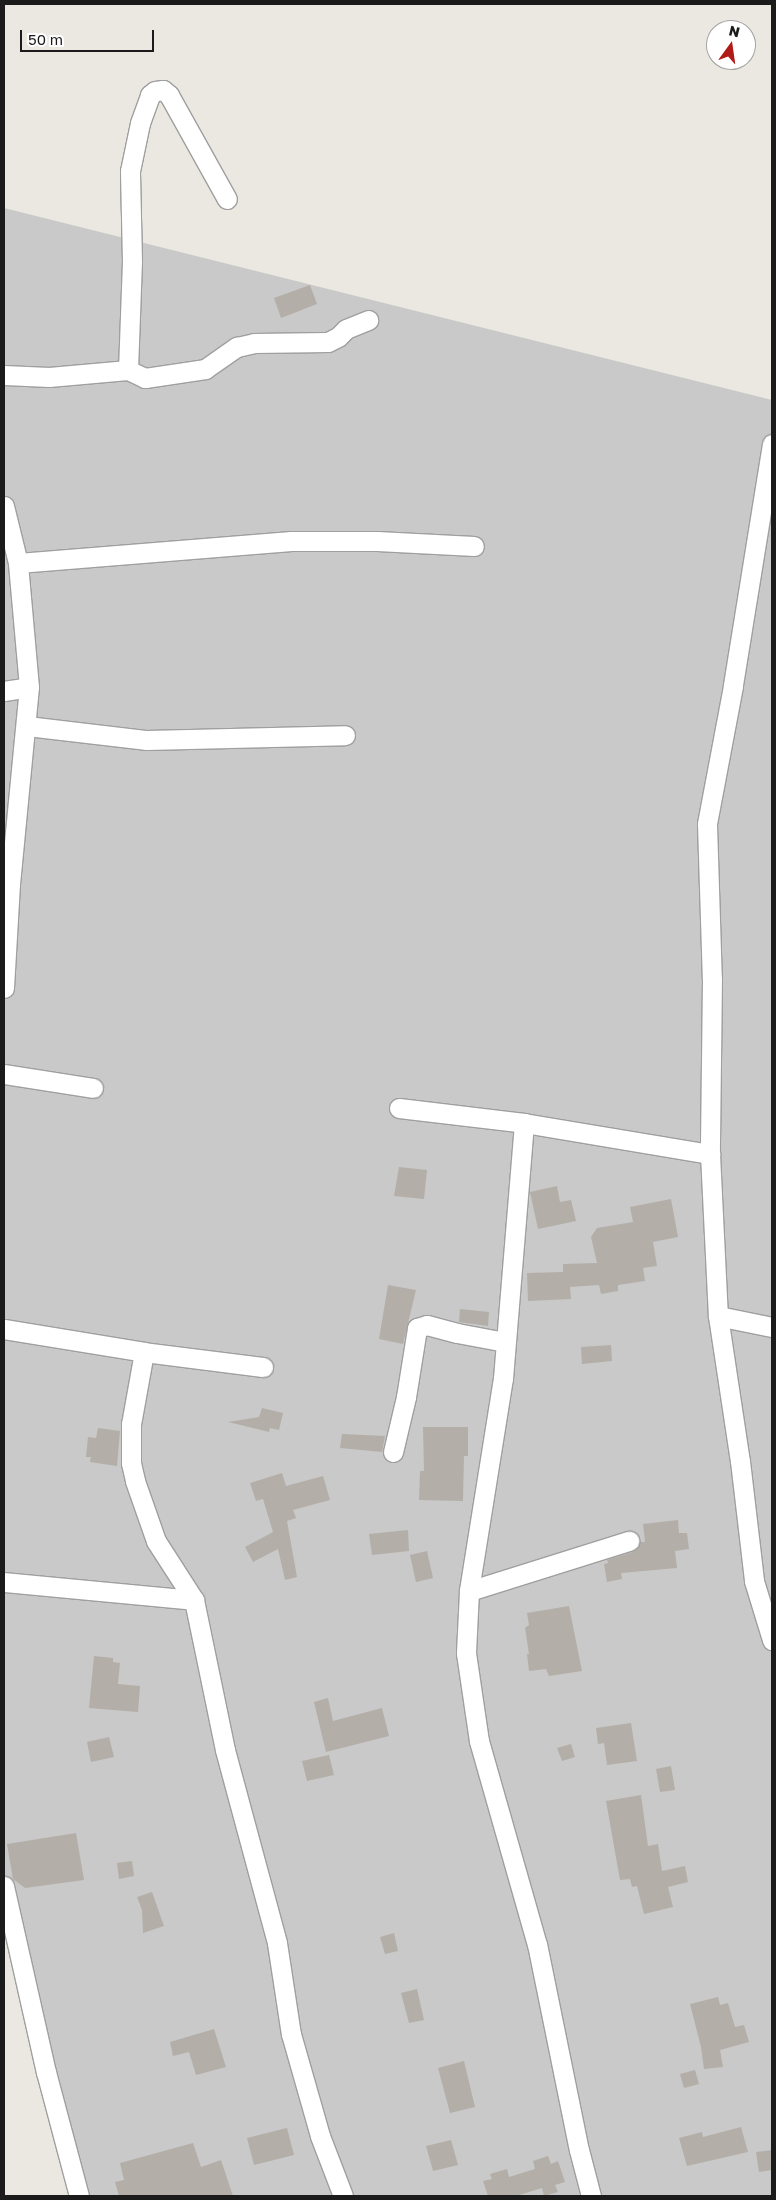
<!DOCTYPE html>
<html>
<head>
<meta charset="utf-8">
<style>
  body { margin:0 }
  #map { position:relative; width:776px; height:2200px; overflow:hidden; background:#ebe8e2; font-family:"Golos Text",sans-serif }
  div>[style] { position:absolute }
  .religious>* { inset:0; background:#c9c9c9 }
  .building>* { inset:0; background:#b4aea8 }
  .roads { filter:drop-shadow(1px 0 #9f9f9f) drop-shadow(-1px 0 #9f9f9f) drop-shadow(0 1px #9f9f9f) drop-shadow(0 -1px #9f9f9f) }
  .street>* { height:19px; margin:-9.5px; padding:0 9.5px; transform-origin:9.5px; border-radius:9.5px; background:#fff }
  span { translate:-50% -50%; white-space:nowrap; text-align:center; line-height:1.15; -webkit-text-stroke:4px #fff; paint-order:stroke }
  .frame { position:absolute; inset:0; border:5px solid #1b1b1b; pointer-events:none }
  .north { position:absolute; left:706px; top:20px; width:50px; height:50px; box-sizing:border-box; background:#fff; border:1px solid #a4a4a4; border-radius:50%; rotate:14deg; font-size:14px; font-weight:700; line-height:20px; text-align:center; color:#1b1b1b }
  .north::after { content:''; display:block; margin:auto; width:18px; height:22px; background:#b01a17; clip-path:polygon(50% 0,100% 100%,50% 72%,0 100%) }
  .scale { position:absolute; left:20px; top:30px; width:134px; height:22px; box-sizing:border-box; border:2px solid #1b1b1b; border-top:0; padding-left:6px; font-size:15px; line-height:18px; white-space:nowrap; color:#1b1b1b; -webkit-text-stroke:4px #fff; paint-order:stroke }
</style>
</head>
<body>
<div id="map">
  <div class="religious">
    <div style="clip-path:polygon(4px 208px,772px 400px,772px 2196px,79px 2196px,4px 1899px)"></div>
  </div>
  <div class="building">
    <div style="clip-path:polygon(310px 285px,317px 304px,281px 318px,274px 298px)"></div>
    <div style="clip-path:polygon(399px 1167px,427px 1170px,424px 1199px,394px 1196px)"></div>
    <div style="clip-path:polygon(557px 1186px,560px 1202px,571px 1200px,576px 1221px,538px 1229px,530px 1192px)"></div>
    <div style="clip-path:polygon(671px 1199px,678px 1237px,653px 1242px,657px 1266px,643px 1268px,645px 1281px,618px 1285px,618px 1291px,601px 1294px,599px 1285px,570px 1287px,571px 1299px,528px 1301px,527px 1273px,563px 1272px,563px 1264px,597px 1263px,591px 1237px,597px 1228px,633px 1222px,630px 1207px)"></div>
    <div style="clip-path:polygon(388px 1285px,416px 1290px,403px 1344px,379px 1339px)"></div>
    <div style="clip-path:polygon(460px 1309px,489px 1312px,488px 1326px,459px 1322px)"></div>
    <div style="clip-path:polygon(611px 1345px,612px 1361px,582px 1364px,581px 1347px)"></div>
    <div style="clip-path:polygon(262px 1408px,283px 1413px,279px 1430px,270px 1428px,269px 1432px,228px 1422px,259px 1417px)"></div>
    <div style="clip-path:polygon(423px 1427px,468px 1427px,468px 1456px,464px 1456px,463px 1501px,419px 1500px,420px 1471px,424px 1471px)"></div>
    <div style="clip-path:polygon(98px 1428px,120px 1431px,117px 1466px,90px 1462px,91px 1457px,86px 1457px,88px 1437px,96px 1438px)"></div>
    <div style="clip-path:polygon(342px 1434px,385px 1436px,382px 1452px,340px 1448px)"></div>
    <div style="clip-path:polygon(282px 1473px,286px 1486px,323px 1476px,330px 1500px,293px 1510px,296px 1518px,287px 1521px,297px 1577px,285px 1580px,278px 1549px,253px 1562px,245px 1547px,273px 1532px,263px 1499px,256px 1501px,250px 1483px)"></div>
    <div style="clip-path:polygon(678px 1520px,679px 1533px,687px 1533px,689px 1549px,675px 1551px,677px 1568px,621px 1573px,622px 1579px,607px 1582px,604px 1564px,608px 1563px,607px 1560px,633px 1552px,640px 1542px,645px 1542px,643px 1524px)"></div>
    <div style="clip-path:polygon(408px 1530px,409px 1551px,372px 1555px,369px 1534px)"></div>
    <div style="clip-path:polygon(427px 1551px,433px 1578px,416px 1582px,410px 1555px)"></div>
    <div style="clip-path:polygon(569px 1606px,582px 1671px,549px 1676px,546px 1669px,529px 1671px,527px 1654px,529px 1654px,525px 1628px,529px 1625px,527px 1613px)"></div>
    <div style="clip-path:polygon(94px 1656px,113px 1658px,113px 1662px,120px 1663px,118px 1684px,140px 1686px,138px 1712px,89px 1708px)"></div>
    <div style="clip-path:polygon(328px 1698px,333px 1721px,382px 1708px,389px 1736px,326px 1752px,314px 1702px)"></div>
    <div style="clip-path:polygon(631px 1723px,637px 1761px,607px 1765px,604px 1743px,598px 1744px,596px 1728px)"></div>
    <div style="clip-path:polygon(109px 1737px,114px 1757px,91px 1762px,87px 1742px)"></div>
    <div style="clip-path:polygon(571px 1744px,575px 1757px,562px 1761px,557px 1748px)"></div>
    <div style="clip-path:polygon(329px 1755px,334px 1775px,307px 1781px,302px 1761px)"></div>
    <div style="clip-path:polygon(671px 1766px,675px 1790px,660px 1792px,656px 1769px)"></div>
    <div style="clip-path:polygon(641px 1795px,648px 1846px,658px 1844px,662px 1871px,685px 1866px,688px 1882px,668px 1887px,673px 1907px,644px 1914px,637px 1886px,632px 1887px,630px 1879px,620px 1880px,606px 1801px)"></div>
    <div style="clip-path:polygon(76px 1833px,84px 1880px,25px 1888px,13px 1879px,7px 1844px)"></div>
    <div style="clip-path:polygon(132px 1861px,134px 1876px,119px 1879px,117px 1863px)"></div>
    <div style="clip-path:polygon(152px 1892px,164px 1926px,143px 1933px,142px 1910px,137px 1897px)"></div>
    <div style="clip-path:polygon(394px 1933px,398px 1951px,385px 1954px,380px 1937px)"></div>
    <div style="clip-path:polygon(417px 1989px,424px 2020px,409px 2023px,401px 1993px)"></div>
    <div style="clip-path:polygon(718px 1997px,720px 2005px,728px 2003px,735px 2027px,744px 2025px,749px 2042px,720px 2050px,723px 2067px,704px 2069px,701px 2047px,690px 2004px)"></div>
    <div style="clip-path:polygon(214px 2029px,226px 2067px,196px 2075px,189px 2052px,173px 2056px,170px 2042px)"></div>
    <div style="clip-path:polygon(464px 2061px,475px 2107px,450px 2113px,438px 2068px)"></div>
    <div style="clip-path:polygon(695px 2070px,699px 2084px,684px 2088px,680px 2074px)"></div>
    <div style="clip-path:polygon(741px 2127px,748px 2152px,687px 2166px,679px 2138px,702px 2132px,703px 2137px)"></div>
    <div style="clip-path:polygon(287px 2128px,294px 2155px,254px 2165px,247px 2138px)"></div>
    <div style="clip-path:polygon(451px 2140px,458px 2165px,433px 2171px,426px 2146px)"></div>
    <div style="clip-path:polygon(193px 2143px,201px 2167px,221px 2160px,233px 2196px,119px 2196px,115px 2182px,124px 2180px,120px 2163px)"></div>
    <div style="clip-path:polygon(772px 2150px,772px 2170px,759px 2172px,756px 2152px)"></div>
    <div style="clip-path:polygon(548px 2156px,551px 2164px,558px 2161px,565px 2182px,555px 2185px,558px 2192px,544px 2196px,542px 2188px,516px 2196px,488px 2196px,483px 2181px,492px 2179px,490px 2174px,507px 2169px,509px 2177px,535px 2169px,533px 2161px)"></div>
  </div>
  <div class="roads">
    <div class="street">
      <div style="left:128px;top:370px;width:109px;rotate:-87.9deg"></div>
      <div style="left:132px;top:261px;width:90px;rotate:-91.3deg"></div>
      <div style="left:130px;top:171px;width:49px;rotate:-78.2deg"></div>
      <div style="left:140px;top:123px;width:30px;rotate:-70deg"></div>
      <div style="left:150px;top:95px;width:6px;rotate:-39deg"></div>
      <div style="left:155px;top:91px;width:8px;rotate:-7deg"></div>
      <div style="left:163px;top:90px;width:8px;rotate:40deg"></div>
      <div style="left:169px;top:95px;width:119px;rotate:60.9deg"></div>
      <div style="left:4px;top:375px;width:45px;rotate:2.5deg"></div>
      <div style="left:49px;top:377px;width:79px;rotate:-5.1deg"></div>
      <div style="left:128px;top:370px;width:19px;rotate:25deg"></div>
      <div style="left:145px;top:378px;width:61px;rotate:-8.5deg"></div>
      <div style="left:205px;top:369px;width:39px;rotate:-35deg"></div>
      <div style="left:237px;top:347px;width:17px;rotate:-13deg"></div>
      <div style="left:254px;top:343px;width:74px;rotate:-0.8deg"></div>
      <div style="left:328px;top:342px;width:11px;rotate:-27deg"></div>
      <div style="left:338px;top:337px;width:11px;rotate:-45deg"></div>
      <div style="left:346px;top:329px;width:24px;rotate:-22deg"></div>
      <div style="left:772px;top:444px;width:245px;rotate:99.2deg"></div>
      <div style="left:733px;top:686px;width:140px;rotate:100.7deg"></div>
      <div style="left:707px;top:824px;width:155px;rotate:88.2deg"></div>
      <div style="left:712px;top:979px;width:175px;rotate:90.7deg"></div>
      <div style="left:710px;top:1154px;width:162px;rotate:87.2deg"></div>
      <div style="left:718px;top:1316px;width:147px;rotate:81.4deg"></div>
      <div style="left:740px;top:1461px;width:121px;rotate:83.3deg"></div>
      <div style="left:754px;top:1581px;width:62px;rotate:73deg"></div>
      <div style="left:4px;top:506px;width:59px;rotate:76.2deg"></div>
      <div style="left:18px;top:563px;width:274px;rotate:-4.6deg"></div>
      <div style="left:291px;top:541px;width:86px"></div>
      <div style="left:377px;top:541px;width:97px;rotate:3deg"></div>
      <div style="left:4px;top:691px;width:25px;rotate:-9deg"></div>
      <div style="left:27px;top:726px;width:121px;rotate:6.7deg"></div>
      <div style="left:147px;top:740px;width:198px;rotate:-1.4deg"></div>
      <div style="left:4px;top:988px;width:104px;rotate:-86.7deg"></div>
      <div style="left:10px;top:884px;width:198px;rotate:-84.5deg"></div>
      <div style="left:29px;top:687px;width:124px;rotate:-95.1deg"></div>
      <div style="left:4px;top:1074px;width:90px;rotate:8.9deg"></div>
      <div style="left:399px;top:1108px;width:126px;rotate:6.8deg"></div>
      <div style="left:524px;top:1123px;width:189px;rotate:9.5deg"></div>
      <div style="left:524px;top:1123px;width:256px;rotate:94.7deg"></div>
      <div style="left:503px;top:1378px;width:216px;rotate:99.1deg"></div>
      <div style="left:469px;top:1591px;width:62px;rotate:92.8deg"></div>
      <div style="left:466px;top:1653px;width:89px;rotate:81.6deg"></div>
      <div style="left:479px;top:1741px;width:211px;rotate:74.1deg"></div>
      <div style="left:537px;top:1944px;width:210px;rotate:78.5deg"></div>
      <div style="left:579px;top:2150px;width:48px;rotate:75.4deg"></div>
      <div style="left:718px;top:1316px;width:55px;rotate:11.5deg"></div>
      <div style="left:4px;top:1329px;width:142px;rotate:9.3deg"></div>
      <div style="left:144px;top:1352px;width:73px;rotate:100.2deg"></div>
      <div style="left:131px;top:1424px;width:39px;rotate:90deg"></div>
      <div style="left:131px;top:1463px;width:18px;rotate:77deg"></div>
      <div style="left:135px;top:1481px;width:64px;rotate:70.7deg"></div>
      <div style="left:156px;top:1541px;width:70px;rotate:57.2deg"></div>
      <div style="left:194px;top:1600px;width:153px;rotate:78.3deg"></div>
      <div style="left:225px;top:1750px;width:200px;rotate:74.9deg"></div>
      <div style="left:277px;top:1943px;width:92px;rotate:81.3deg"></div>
      <div style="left:291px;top:2034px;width:106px;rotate:74.1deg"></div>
      <div style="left:320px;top:2136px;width:64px;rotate:69deg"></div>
      <div style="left:144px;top:1352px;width:120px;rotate:7.2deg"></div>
      <div style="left:393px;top:1452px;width:57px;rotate:-76.7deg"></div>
      <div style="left:406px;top:1397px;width:70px;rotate:-80.9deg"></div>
      <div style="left:417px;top:1328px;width:10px;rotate:-17deg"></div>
      <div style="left:427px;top:1325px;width:31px;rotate:15deg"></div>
      <div style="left:457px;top:1333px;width:49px;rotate:10.6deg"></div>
      <div style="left:4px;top:1582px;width:191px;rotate:5.4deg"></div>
      <div style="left:469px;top:1591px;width:168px;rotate:-17.4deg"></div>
      <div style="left:4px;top:1886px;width:191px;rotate:77.3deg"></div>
      <div style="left:46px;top:2072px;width:128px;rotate:75.1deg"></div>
    </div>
  </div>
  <div class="frame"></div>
  <div class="north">N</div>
  <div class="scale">50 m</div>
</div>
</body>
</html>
